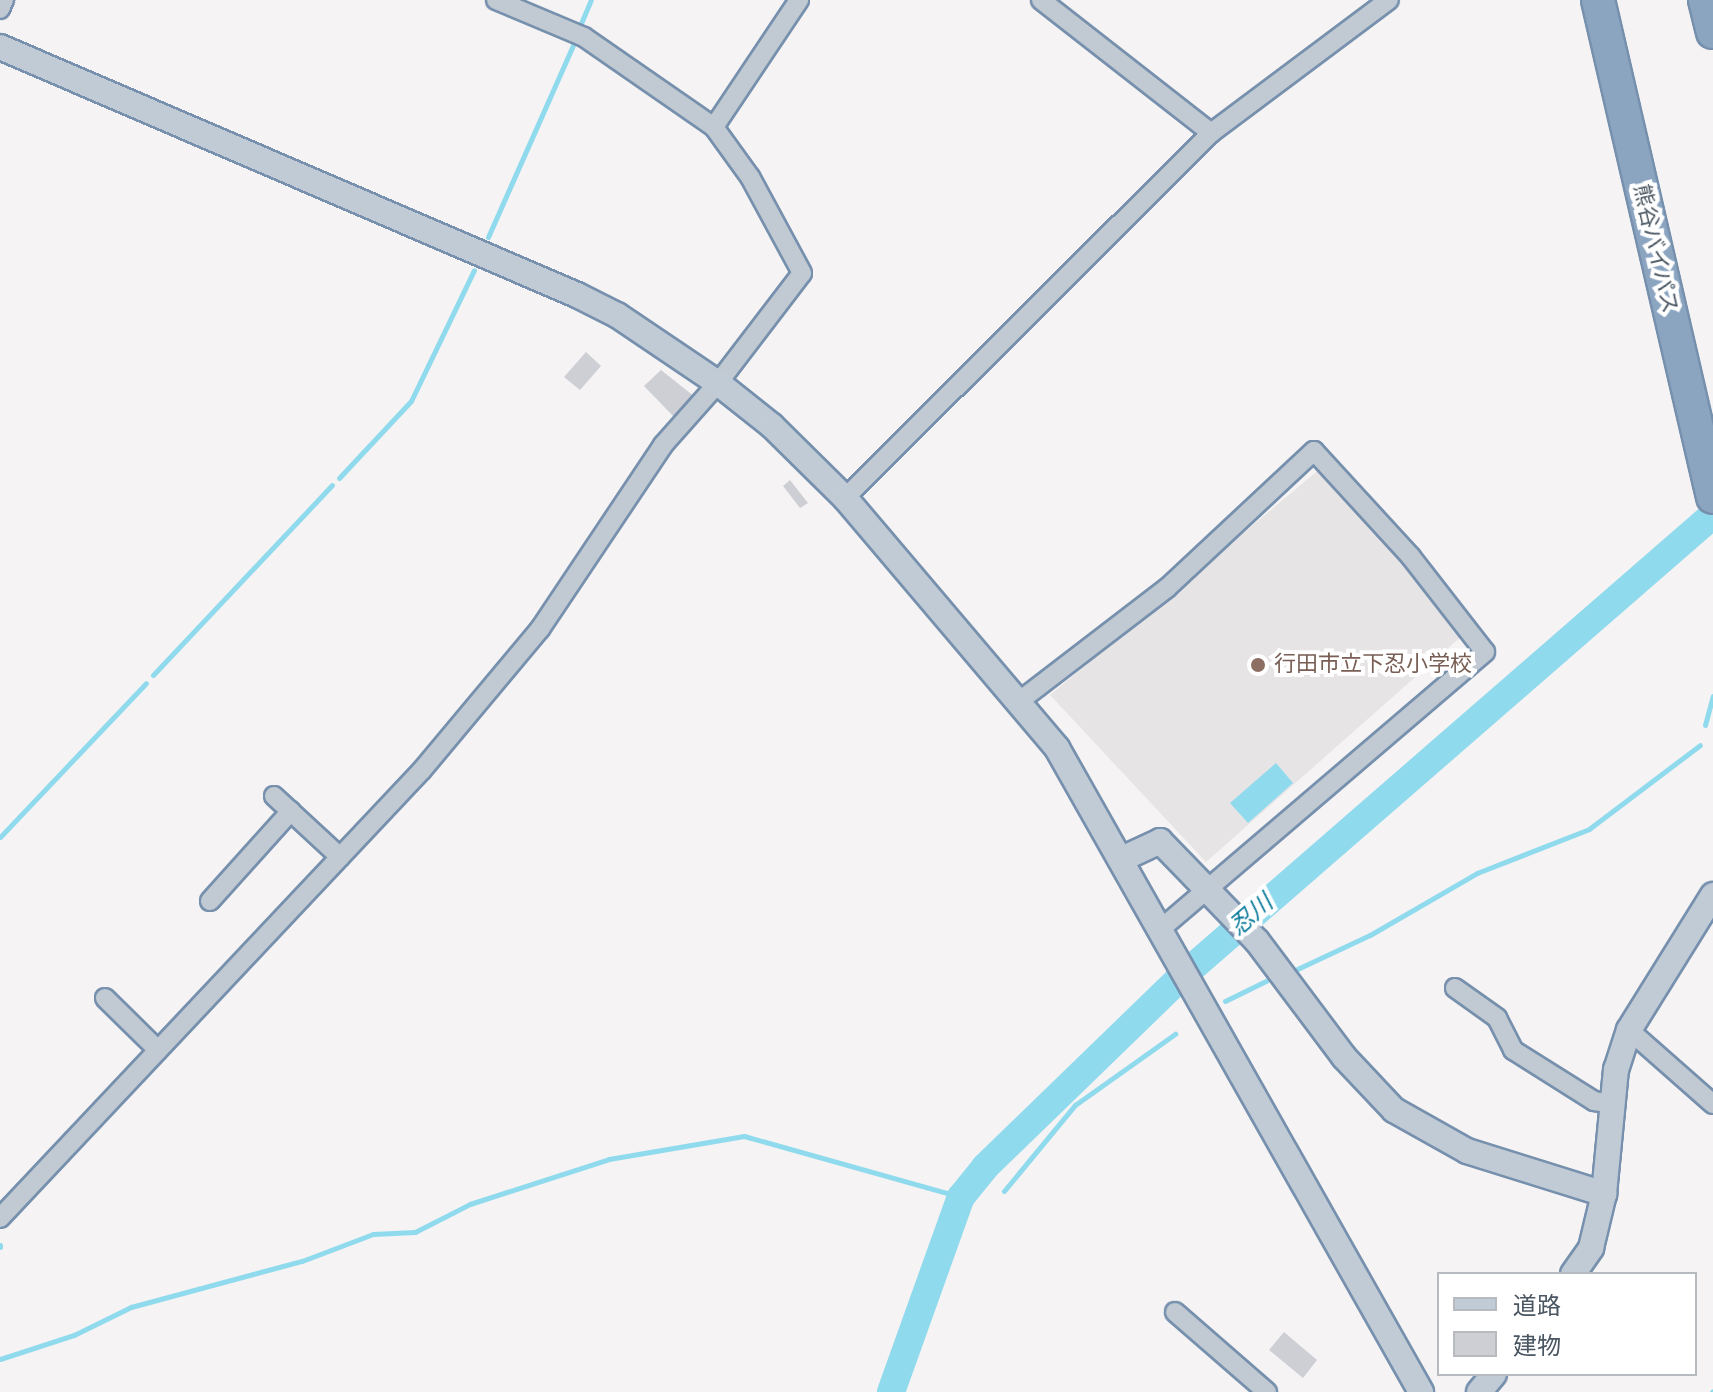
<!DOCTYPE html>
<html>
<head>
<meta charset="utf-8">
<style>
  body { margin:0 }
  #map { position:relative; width:1713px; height:1392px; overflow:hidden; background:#f5f3f3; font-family:"Alegreya Sans","Noto Sans JP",sans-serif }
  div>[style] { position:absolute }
  .education>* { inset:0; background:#e6e4e5 }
  .water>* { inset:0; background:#90daee }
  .stream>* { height:5px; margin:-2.5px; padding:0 2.5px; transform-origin:2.5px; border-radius:2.5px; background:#90daee }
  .river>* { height:28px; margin:-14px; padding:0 14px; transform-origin:14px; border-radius:14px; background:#90daee }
  .building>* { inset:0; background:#cdcfd5 }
  .roads { filter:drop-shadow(2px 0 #7690ad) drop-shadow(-2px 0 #7690ad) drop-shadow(0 2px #7690ad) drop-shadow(0 -2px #7690ad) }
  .street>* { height:18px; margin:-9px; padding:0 9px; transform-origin:9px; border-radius:9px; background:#c1cad2 }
  .secondary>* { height:24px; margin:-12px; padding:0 12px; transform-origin:12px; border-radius:12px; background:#c1cbd6 }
  .highway>* { height:32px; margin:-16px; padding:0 16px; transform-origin:16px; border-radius:16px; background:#8ba5c1 }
  .dots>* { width:22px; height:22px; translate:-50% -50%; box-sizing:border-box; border:4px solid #fff; border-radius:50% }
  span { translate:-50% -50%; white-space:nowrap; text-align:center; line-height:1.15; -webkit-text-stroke:8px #fff; paint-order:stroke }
  .street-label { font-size:22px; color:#4a5661 }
  .education-label { font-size:22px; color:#785e54 }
  .left { translate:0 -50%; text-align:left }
  .water-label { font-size:24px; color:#0c7c9b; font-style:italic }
  .legend { position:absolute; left:1437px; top:1272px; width:260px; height:104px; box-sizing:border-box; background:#fff; border:2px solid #b7bbc0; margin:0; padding:10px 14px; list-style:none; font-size:24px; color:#4a5661 }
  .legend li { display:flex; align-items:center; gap:16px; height:40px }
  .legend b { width:40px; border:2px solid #b7bbc0 }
</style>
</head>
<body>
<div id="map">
  <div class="education">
    <div style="clip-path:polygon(1321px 468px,1464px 634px,1206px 862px,1050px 695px)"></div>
  </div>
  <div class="water">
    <div style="clip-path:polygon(1276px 763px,1293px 783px,1248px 823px,1230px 803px)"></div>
  </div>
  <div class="stream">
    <div style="left:579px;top:28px;width:30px;rotate:-67deg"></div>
    <div style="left:488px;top:237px;width:212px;rotate:-66.1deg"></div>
    <div style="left:339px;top:478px;width:105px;rotate:-46.9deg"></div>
    <div style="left:411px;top:401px;width:145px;rotate:-64.3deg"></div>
    <div style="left:153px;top:675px;width:261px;rotate:-46.7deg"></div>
    <div style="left:1705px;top:725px;width:30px;rotate:-75deg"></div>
    <div style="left:0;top:837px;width:212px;rotate:-46.5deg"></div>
    <div style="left:1291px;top:972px;width:87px;rotate:-25.1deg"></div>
    <div style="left:1370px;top:935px;width:124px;rotate:-30.1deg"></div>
    <div style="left:1477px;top:873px;width:120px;rotate:-21.4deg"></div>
    <div style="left:1589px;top:829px;width:139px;rotate:-37.1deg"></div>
    <div style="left:1225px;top:1001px;width:46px;rotate:-26deg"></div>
    <div style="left:1004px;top:1191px;width:112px;rotate:-50.5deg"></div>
    <div style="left:1075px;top:1105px;width:123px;rotate:-35.4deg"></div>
    <div style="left:0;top:1245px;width:2px;rotate:90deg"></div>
    <div style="left:0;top:1359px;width:78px;rotate:-18deg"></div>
    <div style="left:74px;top:1335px;width:64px;rotate:-26.2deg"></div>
    <div style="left:131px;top:1307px;width:177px;rotate:-15.1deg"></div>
    <div style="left:302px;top:1261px;width:76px;rotate:-20.8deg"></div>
    <div style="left:373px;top:1234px;width:42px;rotate:-2.7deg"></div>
    <div style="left:415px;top:1232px;width:62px;rotate:-27deg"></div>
    <div style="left:470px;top:1204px;width:146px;rotate:-17.9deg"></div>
    <div style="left:609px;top:1159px;width:137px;rotate:-9.7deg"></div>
    <div style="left:744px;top:1136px;width:225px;rotate:15.7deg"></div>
    <div style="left:1712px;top:1392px;width:1px;rotate:-45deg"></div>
  </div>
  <div class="river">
    <div style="left:891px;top:1392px;width:207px;rotate:-70.3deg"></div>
    <div style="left:961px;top:1197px;width:38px;rotate:-51deg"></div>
    <div style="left:985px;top:1167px;width:269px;rotate:-44.1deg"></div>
    <div style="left:1178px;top:980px;width:709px;rotate:-41deg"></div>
  </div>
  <div class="building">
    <div style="clip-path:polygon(586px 352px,601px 366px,580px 390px,564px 377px)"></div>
    <div style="clip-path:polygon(661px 370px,695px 397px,674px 417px,644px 386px)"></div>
    <div style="clip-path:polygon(790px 480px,808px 503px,800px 508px,783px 486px)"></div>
    <div style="clip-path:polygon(1284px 1332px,1317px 1360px,1303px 1378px,1269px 1350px)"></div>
  </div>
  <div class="roads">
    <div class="street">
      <div style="left:496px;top:0;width:95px;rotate:22.8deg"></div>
      <div style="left:584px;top:37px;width:158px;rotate:34.7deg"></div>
      <div style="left:1041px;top:0;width:216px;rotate:38deg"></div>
      <div style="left:0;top:9px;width:10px;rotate:-66deg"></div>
      <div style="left:845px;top:498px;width:517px;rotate:-44.92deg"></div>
      <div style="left:1211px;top:133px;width:222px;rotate:-36.8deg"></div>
      <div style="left:1021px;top:700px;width:184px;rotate:-37.5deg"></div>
      <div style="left:1167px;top:588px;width:201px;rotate:-43deg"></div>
      <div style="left:1314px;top:451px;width:144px;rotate:47.5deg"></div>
      <div style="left:1411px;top:557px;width:120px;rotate:52.1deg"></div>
      <div style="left:1485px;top:652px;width:425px;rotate:139.5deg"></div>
      <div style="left:274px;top:796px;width:90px;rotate:42.7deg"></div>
      <div style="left:210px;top:901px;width:121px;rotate:-48deg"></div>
      <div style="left:1455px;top:988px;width:52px;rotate:35.5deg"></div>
      <div style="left:1497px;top:1018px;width:36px;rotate:63deg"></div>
      <div style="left:1513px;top:1050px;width:96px;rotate:32.2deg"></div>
      <div style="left:1594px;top:1101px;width:17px;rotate:10deg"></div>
      <div style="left:105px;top:998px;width:74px;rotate:44.5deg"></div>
      <div style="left:1629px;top:1030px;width:112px;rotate:41.4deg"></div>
      <div style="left:0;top:1218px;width:615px;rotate:-46.71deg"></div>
      <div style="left:422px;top:770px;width:184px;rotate:-50.1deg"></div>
      <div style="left:540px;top:629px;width:221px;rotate:-56.2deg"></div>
      <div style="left:663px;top:445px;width:83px;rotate:-48.4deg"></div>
      <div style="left:718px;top:383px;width:138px;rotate:-52.6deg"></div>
      <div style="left:802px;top:273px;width:109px;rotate:-118.4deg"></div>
      <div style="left:750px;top:177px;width:62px;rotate:-125.8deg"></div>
      <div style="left:714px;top:127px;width:153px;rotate:-56.2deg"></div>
      <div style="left:1175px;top:1312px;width:122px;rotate:41deg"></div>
    </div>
    <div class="secondary">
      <div style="left:0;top:47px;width:628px;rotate:23.26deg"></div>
      <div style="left:577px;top:295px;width:45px;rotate:26.6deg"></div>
      <div style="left:617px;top:315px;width:122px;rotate:34deg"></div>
      <div style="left:718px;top:383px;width:69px;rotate:38.5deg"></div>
      <div style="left:772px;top:426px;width:103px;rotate:44.6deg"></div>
      <div style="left:845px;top:498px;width:328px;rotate:49.7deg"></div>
      <div style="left:1057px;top:748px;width:740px;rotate:60.52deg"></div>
      <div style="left:1124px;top:858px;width:40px;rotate:-25deg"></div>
      <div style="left:1160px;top:841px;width:139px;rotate:45.9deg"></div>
      <div style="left:1257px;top:941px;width:145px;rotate:53.1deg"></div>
      <div style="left:1344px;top:1057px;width:73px;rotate:46.7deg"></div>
      <div style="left:1394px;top:1110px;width:84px;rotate:29.3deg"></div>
      <div style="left:1467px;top:1151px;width:144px;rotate:17.4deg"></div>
      <div style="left:1573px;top:1274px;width:32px;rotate:-55deg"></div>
      <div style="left:1591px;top:1248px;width:56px;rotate:-76.5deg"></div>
      <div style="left:1604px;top:1194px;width:125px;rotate:-84.5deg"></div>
      <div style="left:1616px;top:1070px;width:42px;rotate:-72deg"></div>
      <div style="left:1629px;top:1030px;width:159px;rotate:-58.1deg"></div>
      <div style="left:1479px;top:1392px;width:23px;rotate:-50deg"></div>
    </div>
    <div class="highway">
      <div style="left:1598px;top:0;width:510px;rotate:76.97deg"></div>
      <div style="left:1705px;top:0;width:33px;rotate:76deg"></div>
    </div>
  </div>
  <div class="dots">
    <div style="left:1258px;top:665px;background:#8d6e63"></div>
  </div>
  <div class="street-label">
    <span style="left:1655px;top:249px;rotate:77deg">熊谷バイパス</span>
  </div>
  <div class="education-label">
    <span class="left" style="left:1274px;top:665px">行田市立下忍小学校</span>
  </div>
  <div class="water-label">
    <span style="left:1252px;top:916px;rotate:-41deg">忍川</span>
  </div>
  <ul class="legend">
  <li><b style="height:10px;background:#c1cbd6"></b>道路</li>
  <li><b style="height:22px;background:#cdcfd5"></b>建物</li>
  </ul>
</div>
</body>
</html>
